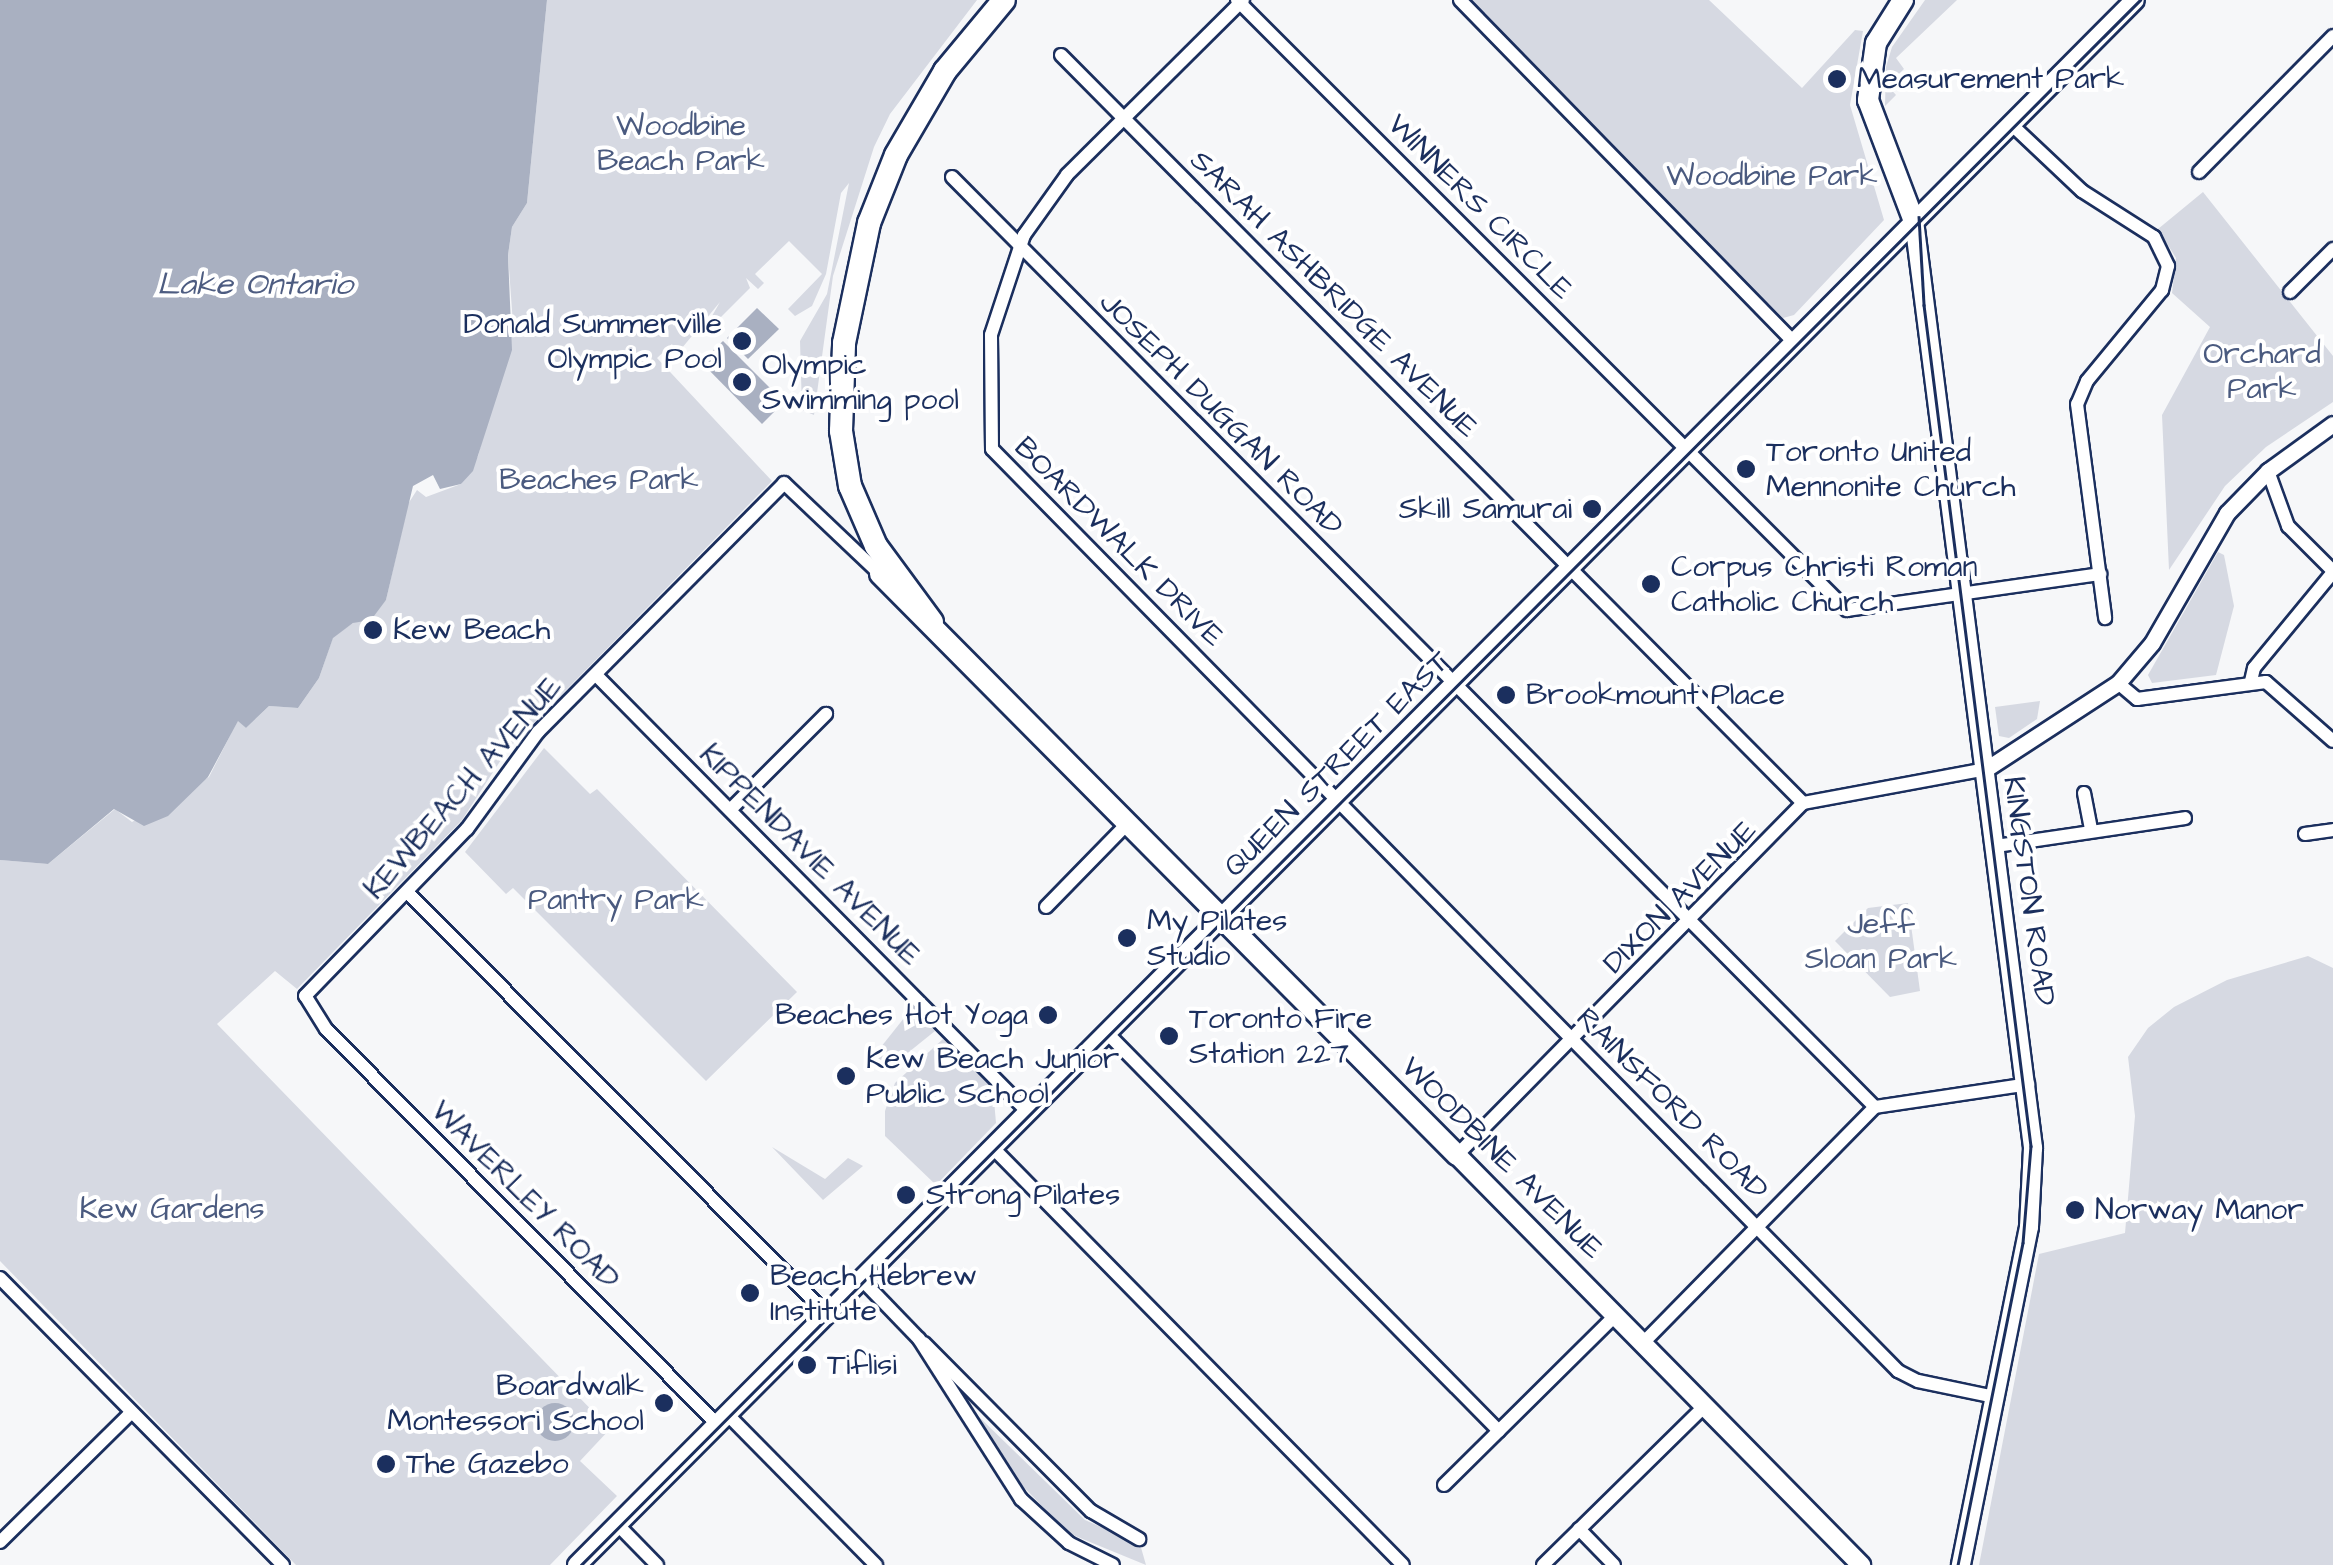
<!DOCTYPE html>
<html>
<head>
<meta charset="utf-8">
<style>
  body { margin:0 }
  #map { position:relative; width:2333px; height:1565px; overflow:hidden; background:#f6f7f9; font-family:"Architects Daughter",sans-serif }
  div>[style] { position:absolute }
  .green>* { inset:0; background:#d6d9e2 }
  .water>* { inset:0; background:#a9b0c1 }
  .round { border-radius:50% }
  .roads { filter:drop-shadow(2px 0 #1b2f5e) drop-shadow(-2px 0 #1b2f5e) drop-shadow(0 2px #1b2f5e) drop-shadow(0 -2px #1b2f5e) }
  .minor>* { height:12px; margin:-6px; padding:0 6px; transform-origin:6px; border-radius:6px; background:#fff }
  .tertiary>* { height:15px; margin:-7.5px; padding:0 7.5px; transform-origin:7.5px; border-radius:7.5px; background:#fff }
  .secondary>* { height:18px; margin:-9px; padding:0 9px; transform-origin:9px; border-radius:9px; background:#fff }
  .primary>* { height:20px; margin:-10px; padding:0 10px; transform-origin:10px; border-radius:10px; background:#fff }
  .trunk>* { height:22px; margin:-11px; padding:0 11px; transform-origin:11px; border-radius:11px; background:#fff }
  .tram>* { height:2.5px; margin:-1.25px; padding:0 1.25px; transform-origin:1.25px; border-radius:1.25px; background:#1b2f5e }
  .dots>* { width:28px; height:28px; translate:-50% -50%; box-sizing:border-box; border:5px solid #fff; border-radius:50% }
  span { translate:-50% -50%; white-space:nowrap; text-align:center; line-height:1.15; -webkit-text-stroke:8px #fff; paint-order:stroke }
  .poi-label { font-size:30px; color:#1b2f5e }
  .left { translate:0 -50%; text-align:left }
  .right { translate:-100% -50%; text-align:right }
  .park-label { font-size:30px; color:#4a5a7f }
  .street-label { font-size:30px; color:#1b2f5e }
  .water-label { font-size:32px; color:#4d5c81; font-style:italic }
</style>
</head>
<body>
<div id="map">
  <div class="green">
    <div style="clip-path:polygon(547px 0,977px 0,890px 114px,874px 147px,833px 276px,814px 415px,802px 410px,800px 341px,827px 294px,849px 183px,841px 193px,826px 274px,812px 306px,795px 316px,788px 309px,822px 274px,789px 241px,755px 274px,764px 283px,758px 289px,746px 278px,750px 288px,718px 320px,712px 316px,720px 302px,677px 354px,672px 344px,657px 358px,772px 481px,508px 749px,462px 820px,297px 989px,275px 971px,217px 1024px,610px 1429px,580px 1461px,617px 1496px,550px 1565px,296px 1565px,0 1261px,0 860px,48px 864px,115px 809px,132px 822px,209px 777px,238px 720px,246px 728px,269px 706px,298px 708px,319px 678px,333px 637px,386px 600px,408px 504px,417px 490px,426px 497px,461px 484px,478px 456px,513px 324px,508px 255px,512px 227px,527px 203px)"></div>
    <div style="clip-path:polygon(1471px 0,1709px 0,1802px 88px,1855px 30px,1863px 31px,1850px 105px,1884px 220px,1794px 315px,1783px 318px)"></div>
    <div style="clip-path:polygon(1925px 0,1957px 0,1896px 58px,1904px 69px,1887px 85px,1896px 95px,1885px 106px,1886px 67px,1892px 47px)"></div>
    <div style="clip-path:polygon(2203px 192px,2333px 356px,2333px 402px,2266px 447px,2225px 486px,2169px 570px,2162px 415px,2210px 327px,2172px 293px,2176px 258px,2158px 229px)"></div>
    <div style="clip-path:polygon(2218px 552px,2224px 555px,2234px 606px,2216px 675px,2152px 683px,2148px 675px)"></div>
    <div style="clip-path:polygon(2040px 701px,2037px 719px,2009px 738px,1999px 736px,1995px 707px)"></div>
    <div style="clip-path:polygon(544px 748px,590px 794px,597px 789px,797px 992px,706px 1081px,513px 888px,506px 894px,465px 852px)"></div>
    <div style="clip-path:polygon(1908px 903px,1920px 991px,1890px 997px,1835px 941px,1868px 908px)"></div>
    <div style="clip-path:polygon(2308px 956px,2333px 968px,2333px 1565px,1979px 1565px,2039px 1254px,2125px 1233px,2135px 1116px,2128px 1057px,2148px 1028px,2174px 1007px,2227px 980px)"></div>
    <div style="clip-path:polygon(912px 1008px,935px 1031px,889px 1068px,873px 1057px)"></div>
    <div style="clip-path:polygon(943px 1039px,993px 1089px,996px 1123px,936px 1185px,885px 1136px,885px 1111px,895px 1083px)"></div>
    <div style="clip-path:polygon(772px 1147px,825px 1179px,848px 1158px,863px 1166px,823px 1200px)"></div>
    <div style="clip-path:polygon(971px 1409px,1085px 1520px,1140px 1544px,1146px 1565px,1068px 1533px,1015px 1478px)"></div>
  </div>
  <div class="water">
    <div style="clip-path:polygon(0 0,547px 0,527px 203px,512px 227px,508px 255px,512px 350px,473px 471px,461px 484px,440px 489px,433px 475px,413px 486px,386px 600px,371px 620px,353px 623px,333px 638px,319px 678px,298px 708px,269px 706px,246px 728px,238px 721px,208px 777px,168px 816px,144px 826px,114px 809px,48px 864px,0 860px)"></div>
    <div style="clip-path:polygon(757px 308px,779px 329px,748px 359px,727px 338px)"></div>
    <div style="clip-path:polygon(723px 341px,784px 402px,762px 424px,701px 362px)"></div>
    <div class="round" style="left:536px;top:1403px;width:38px;height:38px"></div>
  </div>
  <div class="roads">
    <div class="minor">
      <div style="left:1237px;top:0;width:863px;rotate:45deg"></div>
      <div style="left:1847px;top:610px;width:256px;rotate:-8.1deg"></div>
      <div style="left:1243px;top:0;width:248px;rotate:135.2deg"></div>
      <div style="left:1067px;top:175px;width:74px;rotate:125.6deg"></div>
      <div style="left:1024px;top:235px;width:105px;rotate:108.3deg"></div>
      <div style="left:991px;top:335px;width:114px;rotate:89.5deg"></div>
      <div style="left:992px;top:449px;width:1293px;rotate:45.5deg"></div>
      <div style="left:1898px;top:1371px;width:22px;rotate:27deg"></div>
      <div style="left:1918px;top:1381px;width:79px;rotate:11.7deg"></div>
      <div style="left:1460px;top:0;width:475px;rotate:45.7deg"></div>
      <div style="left:1061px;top:55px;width:1054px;rotate:45.23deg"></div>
      <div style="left:2012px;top:125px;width:96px;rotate:43.3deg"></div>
      <div style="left:2082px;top:191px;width:85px;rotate:32.6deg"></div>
      <div style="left:2154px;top:237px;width:32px;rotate:64deg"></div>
      <div style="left:2168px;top:266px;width:25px;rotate:104deg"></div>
      <div style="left:2162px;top:290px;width:118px;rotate:129.5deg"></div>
      <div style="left:2087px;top:381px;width:25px;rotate:113deg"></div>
      <div style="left:2077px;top:404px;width:216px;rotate:82.5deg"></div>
      <div style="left:2199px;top:172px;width:191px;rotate:-45.4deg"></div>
      <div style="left:952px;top:177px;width:1310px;rotate:45.22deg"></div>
      <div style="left:2290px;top:292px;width:61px;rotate:-45deg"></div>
      <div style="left:2268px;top:471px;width:59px;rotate:70deg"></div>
      <div style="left:2288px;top:526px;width:64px;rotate:45deg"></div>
      <div style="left:597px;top:676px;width:614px;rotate:45.33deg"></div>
      <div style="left:2251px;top:681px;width:13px;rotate:-77deg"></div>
      <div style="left:2254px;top:668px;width:124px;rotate:-50.5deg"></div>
      <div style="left:2118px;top:683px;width:25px;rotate:40deg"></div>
      <div style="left:2137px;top:699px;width:130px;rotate:-7.5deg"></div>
      <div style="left:2266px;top:682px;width:89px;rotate:41.4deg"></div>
      <div style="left:2084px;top:793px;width:38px;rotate:79deg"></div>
      <div style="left:730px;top:810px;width:136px;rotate:-45deg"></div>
      <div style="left:2305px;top:834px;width:28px;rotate:-8deg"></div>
      <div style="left:1996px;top:846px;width:191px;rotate:-8.4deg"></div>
      <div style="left:408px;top:893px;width:595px;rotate:45.14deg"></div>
      <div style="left:1046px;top:907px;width:116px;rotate:-45.7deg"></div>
      <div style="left:1108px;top:1034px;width:557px;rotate:45.44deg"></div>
      <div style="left:994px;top:1149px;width:583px;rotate:45.49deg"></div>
      <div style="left:1457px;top:1155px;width:494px;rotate:-45.5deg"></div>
      <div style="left:1803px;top:803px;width:186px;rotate:-10.5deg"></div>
      <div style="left:0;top:1278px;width:403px;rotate:45.4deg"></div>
      <div style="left:863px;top:1281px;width:81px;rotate:46deg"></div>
      <div style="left:919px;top:1339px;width:190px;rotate:57.5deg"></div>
      <div style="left:1021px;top:1499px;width:65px;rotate:42.5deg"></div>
      <div style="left:1069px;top:1543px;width:49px;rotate:26.6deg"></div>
      <div style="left:924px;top:1343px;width:237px;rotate:45.2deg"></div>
      <div style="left:1091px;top:1511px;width:56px;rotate:30.3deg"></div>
      <div style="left:1643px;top:1343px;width:331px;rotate:-45.5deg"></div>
      <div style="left:1875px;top:1107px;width:155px;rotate:-8.5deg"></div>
      <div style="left:728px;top:1415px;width:211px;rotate:45.4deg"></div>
      <div style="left:718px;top:1425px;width:557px;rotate:-134.71deg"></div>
      <div style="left:326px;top:1029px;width:39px;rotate:-122deg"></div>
      <div style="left:305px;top:996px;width:233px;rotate:-45.9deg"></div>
      <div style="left:467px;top:829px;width:120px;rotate:-53.8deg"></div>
      <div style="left:538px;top:732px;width:350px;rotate:-45.3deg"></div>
      <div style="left:784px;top:483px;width:132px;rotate:43.5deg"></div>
      <div style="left:1444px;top:1485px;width:240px;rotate:-44.7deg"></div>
      <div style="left:618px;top:1525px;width:56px;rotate:45.7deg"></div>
      <div style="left:1579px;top:1529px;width:50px;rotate:45.8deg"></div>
      <div style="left:0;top:1542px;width:184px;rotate:-44.6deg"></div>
      <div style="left:1543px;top:1565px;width:227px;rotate:-44.5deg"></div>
    </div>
    <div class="tertiary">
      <div style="left:1986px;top:769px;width:158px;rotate:-33.1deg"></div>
      <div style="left:2118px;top:683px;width:52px;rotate:-49.6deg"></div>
      <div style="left:2152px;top:643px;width:150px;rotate:-60deg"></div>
      <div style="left:2227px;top:513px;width:59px;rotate:-45.7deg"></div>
      <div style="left:2268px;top:471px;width:80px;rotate:-35.9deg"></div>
    </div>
    <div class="secondary">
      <div style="left:1914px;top:221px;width:935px;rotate:82.68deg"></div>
      <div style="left:2033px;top:1148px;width:79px;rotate:92.9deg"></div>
      <div style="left:2029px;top:1227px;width:345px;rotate:101.4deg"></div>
      <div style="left:1457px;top:1155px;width:576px;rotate:45.42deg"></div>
      <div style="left:577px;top:1565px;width:2208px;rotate:-45.13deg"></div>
    </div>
    <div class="primary">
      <div style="left:1903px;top:0;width:51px;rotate:122.1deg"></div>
      <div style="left:1876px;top:43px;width:58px;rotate:98deg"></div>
      <div style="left:1868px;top:100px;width:129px;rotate:69.2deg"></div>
      <div style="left:880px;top:574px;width:819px;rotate:45.2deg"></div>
    </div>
    <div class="trunk">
      <div style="left:932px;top:622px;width:94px;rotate:-126.4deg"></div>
      <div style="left:876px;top:546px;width:65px;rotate:-113.4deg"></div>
      <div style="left:850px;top:486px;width:56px;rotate:-99.3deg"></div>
      <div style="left:841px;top:431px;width:88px;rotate:-88deg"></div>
      <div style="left:844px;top:343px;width:123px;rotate:-78.2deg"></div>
      <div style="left:869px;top:223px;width:73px;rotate:-68.3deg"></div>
      <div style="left:896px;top:155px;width:97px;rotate:-59.7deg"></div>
      <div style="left:945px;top:71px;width:92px;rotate:-50.3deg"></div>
    </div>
  </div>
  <div class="tram">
    <div style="left:1919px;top:217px;width:88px;rotate:86.7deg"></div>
    <div style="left:1924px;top:305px;width:848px;rotate:82.75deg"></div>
    <div style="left:2031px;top:1146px;width:97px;rotate:94.7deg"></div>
    <div style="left:2023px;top:1243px;width:328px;rotate:101.4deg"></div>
    <div style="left:581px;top:1565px;width:2209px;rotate:-45.11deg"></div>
  </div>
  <div class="dots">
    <div style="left:1837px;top:79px;background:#1b2f5e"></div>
    <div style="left:742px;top:341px;background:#1b2f5e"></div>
    <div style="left:742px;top:382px;background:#1b2f5e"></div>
    <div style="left:1746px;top:469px;background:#1b2f5e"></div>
    <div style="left:1592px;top:509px;background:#1b2f5e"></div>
    <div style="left:1651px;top:584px;background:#1b2f5e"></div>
    <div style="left:373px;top:630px;background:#1b2f5e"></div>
    <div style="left:1506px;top:695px;background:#1b2f5e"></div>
    <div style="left:1127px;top:938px;background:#1b2f5e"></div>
    <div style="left:1048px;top:1015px;background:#1b2f5e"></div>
    <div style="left:1169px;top:1036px;background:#1b2f5e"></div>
    <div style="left:846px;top:1076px;background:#1b2f5e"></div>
    <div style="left:906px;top:1195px;background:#1b2f5e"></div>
    <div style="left:2075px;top:1210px;background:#1b2f5e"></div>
    <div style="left:750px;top:1293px;background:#1b2f5e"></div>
    <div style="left:807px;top:1365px;background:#1b2f5e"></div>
    <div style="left:664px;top:1403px;background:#1b2f5e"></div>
    <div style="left:386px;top:1464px;background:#1b2f5e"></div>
  </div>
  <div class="poi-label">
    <span class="left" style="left:1857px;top:79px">Measurement Park</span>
    <span class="right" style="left:722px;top:341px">Donald Summerville<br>Olympic Pool</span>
    <span class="left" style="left:762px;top:382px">Olympic<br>Swimming pool</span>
    <span class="left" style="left:1766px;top:469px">Toronto United<br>Mennonite Church</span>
    <span class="right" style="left:1572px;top:509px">Skill Samurai</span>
    <span class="left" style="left:1671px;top:584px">Corpus Christi Roman<br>Catholic Church</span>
    <span class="left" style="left:393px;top:630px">Kew Beach</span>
    <span class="left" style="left:1526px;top:695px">Brookmount Place</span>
    <span class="left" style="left:1147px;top:938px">My Pilates<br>Studio</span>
    <span class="right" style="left:1028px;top:1015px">Beaches Hot Yoga</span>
    <span class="left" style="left:1189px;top:1036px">Toronto Fire<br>Station 227</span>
    <span class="left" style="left:866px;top:1076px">Kew Beach Junior<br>Public School</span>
    <span class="left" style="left:926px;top:1195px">Strong Pilates</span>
    <span class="left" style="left:2095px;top:1210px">Norway Manor</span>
    <span class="left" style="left:770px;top:1293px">Beach Hebrew<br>Institute</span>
    <span class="left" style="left:827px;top:1365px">Tiflisi</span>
    <span class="right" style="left:644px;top:1403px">Boardwalk<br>Montessori School</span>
    <span class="left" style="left:406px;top:1464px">The Gazebo</span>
  </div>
  <div class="park-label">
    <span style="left:681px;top:143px">Woodbine<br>Beach Park</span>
    <span style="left:1772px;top:176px">Woodbine Park</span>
    <span style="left:2262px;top:371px">Orchard<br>Park</span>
    <span style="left:599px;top:480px">Beaches Park</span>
    <span style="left:616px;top:900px">Pantry Park</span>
    <span style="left:1881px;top:941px">Jeff<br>Sloan Park</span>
    <span style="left:172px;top:1209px">Kew Gardens</span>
  </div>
  <div class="street-label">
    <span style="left:1480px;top:207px;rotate:45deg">WINNERS CIRCLE</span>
    <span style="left:1334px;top:294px;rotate:45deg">SARAH ASHBRIDGE AVENUE</span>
    <span style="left:1221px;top:414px;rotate:45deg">JOSEPH DUGGAN ROAD</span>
    <span style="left:1119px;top:542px;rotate:45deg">BOARDWALK DRIVE</span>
    <span style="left:1337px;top:764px;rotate:-45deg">QUEEN STREET EAST</span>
    <span style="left:463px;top:788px;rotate:-49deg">KEWBEACH AVENUE</span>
    <span style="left:810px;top:855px;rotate:45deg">KIPPENDAVIE AVENUE</span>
    <span style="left:2029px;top:891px;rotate:82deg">KINGSTON ROAD</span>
    <span style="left:1680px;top:897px;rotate:-45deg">DIXON AVENUE</span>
    <span style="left:1672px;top:1104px;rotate:45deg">RAINSFORD ROAD</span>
    <span style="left:1502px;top:1158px;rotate:45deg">WOODBINE AVENUE</span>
    <span style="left:525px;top:1195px;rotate:45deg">WAVERLEY ROAD</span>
  </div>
  <div class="water-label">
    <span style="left:255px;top:285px">Lake Ontario</span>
  </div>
</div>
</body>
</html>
